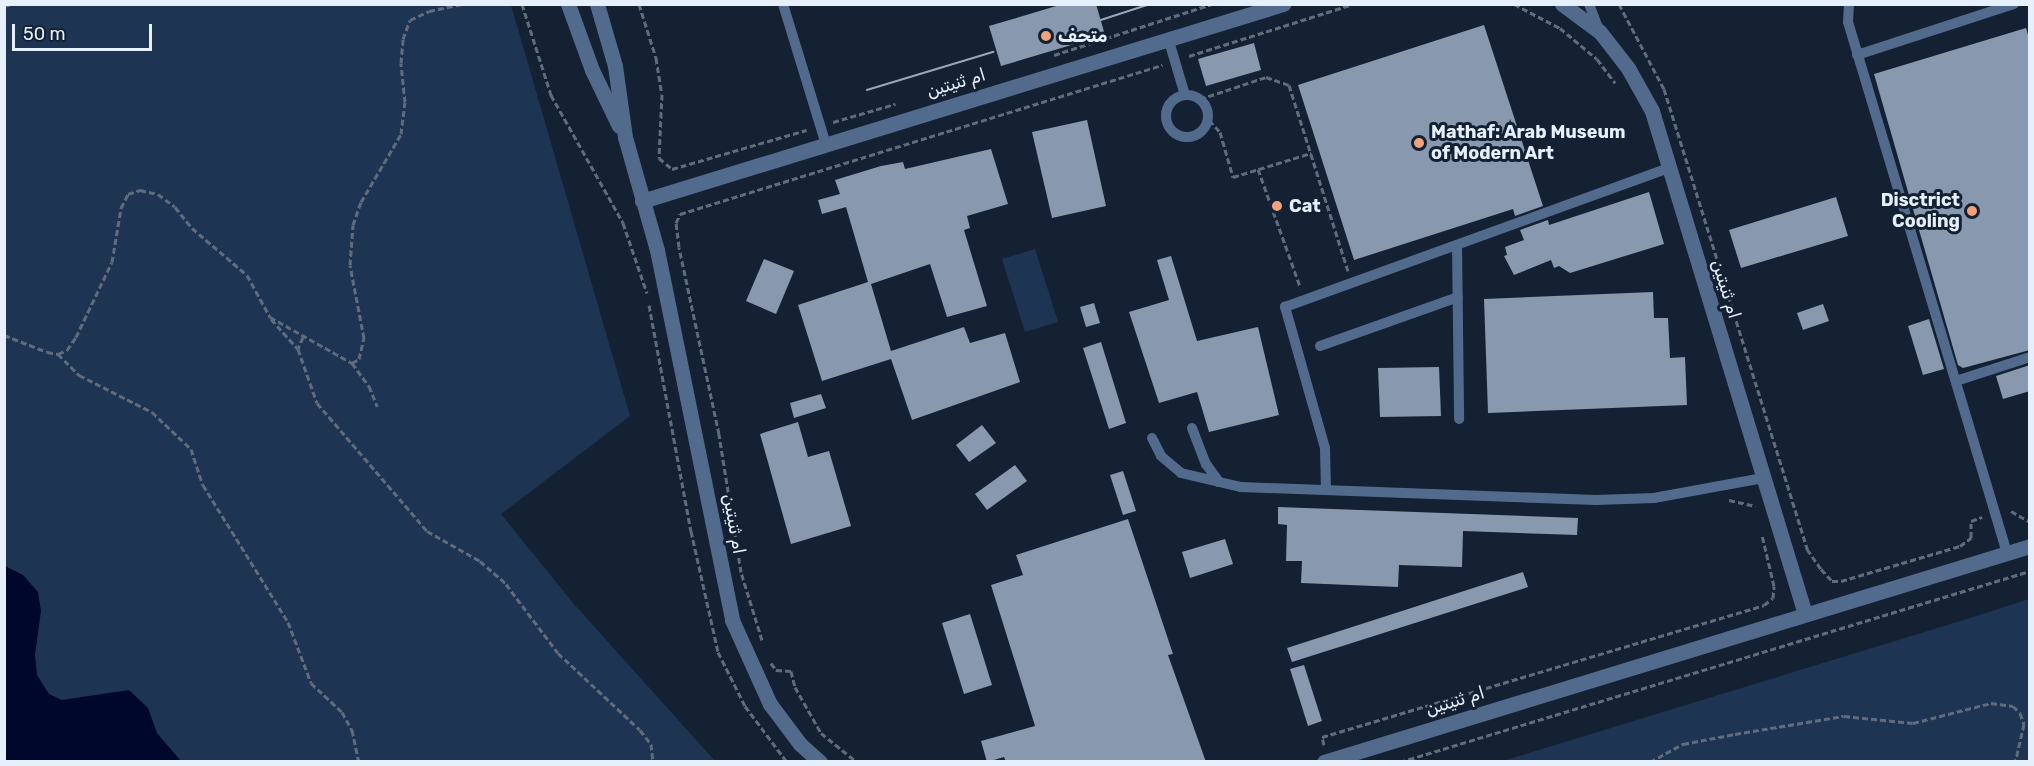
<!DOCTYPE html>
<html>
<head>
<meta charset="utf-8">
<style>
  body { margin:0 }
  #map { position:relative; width:2034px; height:766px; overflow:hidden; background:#132133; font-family:Rubik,"Noto Naskh Arabic",sans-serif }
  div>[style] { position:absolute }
  .green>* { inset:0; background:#1e3453 }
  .water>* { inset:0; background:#00072c }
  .building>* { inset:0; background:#8798af }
  .path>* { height:3px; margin-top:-1.5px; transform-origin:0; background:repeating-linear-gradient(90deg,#606c7c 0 6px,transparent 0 9px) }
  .service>* { height:10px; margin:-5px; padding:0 5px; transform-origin:5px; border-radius:5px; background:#526b8d }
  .service>.ring { margin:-5px; padding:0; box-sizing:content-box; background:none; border:10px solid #526b8d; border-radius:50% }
  .minor>* { height:15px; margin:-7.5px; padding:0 7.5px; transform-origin:7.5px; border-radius:7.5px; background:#526b8d }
  .tram>* { height:1.5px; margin:-0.75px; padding:0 0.75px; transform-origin:0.75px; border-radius:0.75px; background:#9ba6b4 }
  .dots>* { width:16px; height:16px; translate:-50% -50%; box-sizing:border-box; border:3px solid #132133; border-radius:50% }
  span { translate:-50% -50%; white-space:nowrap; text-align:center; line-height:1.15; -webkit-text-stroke:6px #132133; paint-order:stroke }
  .poi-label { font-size:18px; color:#e6f0fc; font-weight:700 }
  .left { translate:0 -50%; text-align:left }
  .right { translate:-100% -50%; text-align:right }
  .street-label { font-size:18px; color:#e6f0fc }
  .frame { position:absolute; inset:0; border:6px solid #e6f0fc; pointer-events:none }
  .scale { position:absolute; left:12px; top:24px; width:140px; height:27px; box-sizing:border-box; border:3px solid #e6f0fc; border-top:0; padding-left:8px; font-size:18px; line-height:21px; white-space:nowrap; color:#e6f0fc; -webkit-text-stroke:4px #132133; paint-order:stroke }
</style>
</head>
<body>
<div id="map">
  <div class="green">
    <div style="clip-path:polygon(4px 5px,511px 5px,630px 416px,501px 514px,573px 603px,715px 761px,5px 761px)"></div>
    <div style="clip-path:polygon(1035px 249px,1058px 322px,1025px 332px,1002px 259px)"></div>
    <div style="clip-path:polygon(2029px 599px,2029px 761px,1503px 761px,1967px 619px)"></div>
  </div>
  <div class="water">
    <div style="clip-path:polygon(5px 566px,23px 575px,38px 592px,41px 611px,35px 655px,37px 675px,49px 694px,62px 700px,129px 690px,148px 708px,157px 733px,181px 761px,5px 761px)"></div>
  </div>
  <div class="building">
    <div style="clip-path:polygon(1063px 4px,1096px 4px,1105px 35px,1001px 66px,989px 26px)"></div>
    <div style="clip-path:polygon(1484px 25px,1543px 206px,1515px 216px,1513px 209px,1354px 260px,1298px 85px)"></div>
    <div style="clip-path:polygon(2026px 28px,2030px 41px,2030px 350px,1963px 368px,1958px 365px,1874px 74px)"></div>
    <div style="clip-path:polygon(1254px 43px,1261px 70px,1206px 86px,1198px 59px)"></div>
    <div style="clip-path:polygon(1087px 120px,1106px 206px,1052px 218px,1032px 132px)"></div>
    <div style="clip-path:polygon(991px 149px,1008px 204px,967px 216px,970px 228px,964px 230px,987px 306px,947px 317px,930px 264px,871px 284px,891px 351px,964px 327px,970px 343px,1005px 333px,1020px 382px,912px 420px,891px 359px,822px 381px,798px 305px,868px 282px,846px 207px,822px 214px,818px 200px,840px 194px,835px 180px,881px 166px,903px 162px,905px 169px)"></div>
    <div style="clip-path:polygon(1649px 192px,1664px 244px,1570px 273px,1559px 266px,1554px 268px,1551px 260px,1514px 275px,1504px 256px,1507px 255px,1505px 247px,1524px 240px,1520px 230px,1548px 220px,1549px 225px)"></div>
    <div style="clip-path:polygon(1836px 197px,1848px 236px,1741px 268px,1729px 230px)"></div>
    <div style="clip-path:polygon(1171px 256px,1197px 341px,1258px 327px,1279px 415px,1209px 432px,1197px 392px,1159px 403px,1129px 312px,1169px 300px,1157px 260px)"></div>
    <div style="clip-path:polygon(764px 259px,794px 271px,776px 314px,746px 301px)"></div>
    <div style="clip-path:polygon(1653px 292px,1654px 318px,1668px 318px,1670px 358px,1685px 357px,1687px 405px,1488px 413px,1484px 299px)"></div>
    <div style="clip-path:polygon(1094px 303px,1100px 323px,1086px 327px,1080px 307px)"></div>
    <div style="clip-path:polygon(1823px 304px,1829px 321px,1803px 330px,1797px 313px)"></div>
    <div style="clip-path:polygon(1929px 319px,1944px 369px,1923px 375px,1908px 326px)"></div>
    <div style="clip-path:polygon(1101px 342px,1126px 423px,1109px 429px,1083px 348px)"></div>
    <div style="clip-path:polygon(2030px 365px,2030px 391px,2003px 399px,1996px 376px)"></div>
    <div style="clip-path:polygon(1439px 367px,1441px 416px,1380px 417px,1378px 368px)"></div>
    <div style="clip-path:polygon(821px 394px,826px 408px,794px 418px,790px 403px)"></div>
    <div style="clip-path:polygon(798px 422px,808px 457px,829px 451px,851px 526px,791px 544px,760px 434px)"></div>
    <div style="clip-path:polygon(982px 425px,996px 443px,969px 462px,956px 445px)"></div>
    <div style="clip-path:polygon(1015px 465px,1027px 481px,987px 510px,975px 494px)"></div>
    <div style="clip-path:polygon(1123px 471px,1136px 511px,1123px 515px,1110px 475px)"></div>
    <div style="clip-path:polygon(1278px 507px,1578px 518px,1577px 535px,1463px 531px,1462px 567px,1399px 565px,1398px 587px,1301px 583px,1302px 561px,1286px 561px,1287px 525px,1278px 524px)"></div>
    <div style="clip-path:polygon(1128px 519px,1173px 654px,1168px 655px,1206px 762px,1006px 762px,1004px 757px,987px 762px,981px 741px,1035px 726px,991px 585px,1023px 575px,1016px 555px)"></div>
    <div style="clip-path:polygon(1225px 539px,1233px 564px,1190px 578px,1182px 552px)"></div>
    <div style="clip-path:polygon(1523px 572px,1528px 587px,1292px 662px,1287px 648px)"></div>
    <div style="clip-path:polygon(970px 614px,992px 685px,964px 694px,942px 623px)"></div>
    <div style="clip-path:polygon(1304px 665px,1322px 721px,1308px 726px,1290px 669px)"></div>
  </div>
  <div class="path">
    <div style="left:522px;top:4px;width:96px;rotate:72.3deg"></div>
    <div style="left:551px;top:95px;width:147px;rotate:60.6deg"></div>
    <div style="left:623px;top:223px;width:74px;rotate:71.1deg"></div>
    <div style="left:639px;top:4px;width:57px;rotate:72.5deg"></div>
    <div style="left:656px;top:58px;width:36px;rotate:81deg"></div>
    <div style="left:662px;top:94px;width:64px;rotate:92.7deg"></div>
    <div style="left:659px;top:158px;width:17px;rotate:40deg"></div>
    <div style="left:672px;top:169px;width:140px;rotate:-16.2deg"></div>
    <div style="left:1514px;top:4px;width:52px;rotate:27.6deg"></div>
    <div style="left:1560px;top:28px;width:48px;rotate:40deg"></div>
    <div style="left:1597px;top:59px;width:30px;rotate:53deg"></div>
    <div style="left:1619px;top:4px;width:96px;rotate:62.1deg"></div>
    <div style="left:1664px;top:89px;width:482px;rotate:72.7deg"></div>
    <div style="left:1807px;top:549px;width:24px;rotate:55deg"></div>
    <div style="left:1821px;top:569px;width:16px;rotate:47deg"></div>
    <div style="left:1832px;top:581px;width:9px"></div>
    <div style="left:1841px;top:581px;width:124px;rotate:-16.4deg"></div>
    <div style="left:1960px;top:546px;width:14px;rotate:-36deg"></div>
    <div style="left:1971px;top:538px;width:17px;rotate:-90deg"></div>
    <div style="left:1971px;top:521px;width:12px;rotate:-20deg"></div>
    <div style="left:4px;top:6px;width:8px;rotate:-14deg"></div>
    <div style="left:1054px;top:55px;width:166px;rotate:-17.9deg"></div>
    <div style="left:1189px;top:56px;width:172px;rotate:-17.6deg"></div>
    <div style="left:1200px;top:99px;width:70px;rotate:-18.4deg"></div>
    <div style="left:1266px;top:77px;width:24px;rotate:19deg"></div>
    <div style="left:1289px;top:85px;width:195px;rotate:72.4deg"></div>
    <div style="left:1209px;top:120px;width:16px;rotate:47deg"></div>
    <div style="left:1220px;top:132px;width:47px;rotate:73.9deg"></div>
    <div style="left:1233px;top:177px;width:82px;rotate:-17.1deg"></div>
    <div style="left:833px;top:122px;width:65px;rotate:-16.2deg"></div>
    <div style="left:1258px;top:169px;width:124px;rotate:70.3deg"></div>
    <div style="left:649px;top:305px;width:230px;rotate:79.5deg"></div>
    <div style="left:691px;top:531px;width:124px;rotate:77.4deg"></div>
    <div style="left:718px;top:652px;width:60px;rotate:63.4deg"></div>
    <div style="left:745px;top:706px;width:70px;rotate:53.1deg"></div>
    <div style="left:271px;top:319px;width:40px;rotate:48deg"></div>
    <div style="left:4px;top:335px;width:46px;rotate:21.6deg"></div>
    <div style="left:47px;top:352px;width:11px;rotate:10deg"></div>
    <div style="left:58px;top:354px;width:10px;rotate:-24deg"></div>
    <div style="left:67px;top:350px;width:16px;rotate:-55deg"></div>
    <div style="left:76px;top:337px;width:83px;rotate:-64.4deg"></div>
    <div style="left:112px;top:262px;width:55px;rotate:-80.5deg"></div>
    <div style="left:121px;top:208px;width:16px;rotate:-63deg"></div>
    <div style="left:128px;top:194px;width:13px;rotate:-18deg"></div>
    <div style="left:140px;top:190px;width:18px;rotate:13deg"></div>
    <div style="left:158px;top:194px;width:21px;rotate:37deg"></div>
    <div style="left:175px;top:207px;width:27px;rotate:51deg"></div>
    <div style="left:192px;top:228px;width:72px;rotate:40.5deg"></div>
    <div style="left:247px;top:275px;width:48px;rotate:61.3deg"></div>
    <div style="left:270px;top:317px;width:94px;rotate:29.3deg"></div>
    <div style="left:352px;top:363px;width:8px;rotate:-30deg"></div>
    <div style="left:359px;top:359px;width:22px;rotate:-77deg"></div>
    <div style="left:364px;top:338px;width:74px;rotate:-100.9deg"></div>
    <div style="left:350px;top:265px;width:40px;rotate:-85.7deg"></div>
    <div style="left:353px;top:225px;width:24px;rotate:-71deg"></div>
    <div style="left:361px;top:202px;width:79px;rotate:-59.5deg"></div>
    <div style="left:401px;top:134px;width:32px;rotate:-83deg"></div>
    <div style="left:405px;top:102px;width:39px;rotate:-96deg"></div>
    <div style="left:401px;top:63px;width:24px;rotate:-85deg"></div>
    <div style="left:403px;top:39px;width:20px;rotate:-70deg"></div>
    <div style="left:410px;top:20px;width:21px;rotate:-25deg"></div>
    <div style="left:429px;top:11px;width:35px;rotate:-12deg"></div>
    <div style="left:303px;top:337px;width:13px;rotate:113deg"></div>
    <div style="left:298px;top:349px;width:57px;rotate:70.6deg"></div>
    <div style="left:317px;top:403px;width:169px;rotate:49.3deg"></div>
    <div style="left:427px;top:531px;width:61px;rotate:29.5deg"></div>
    <div style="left:480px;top:561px;width:35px;rotate:41deg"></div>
    <div style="left:506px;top:584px;width:86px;rotate:53deg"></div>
    <div style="left:558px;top:653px;width:112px;rotate:43.2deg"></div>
    <div style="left:640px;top:730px;width:18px;rotate:52deg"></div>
    <div style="left:651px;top:744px;width:18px;rotate:84deg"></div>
    <div style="left:58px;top:354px;width:30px;rotate:45deg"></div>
    <div style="left:79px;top:375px;width:82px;rotate:26.9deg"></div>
    <div style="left:152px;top:412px;width:54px;rotate:43.5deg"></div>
    <div style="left:191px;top:449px;width:38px;rotate:72deg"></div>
    <div style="left:203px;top:485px;width:161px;rotate:58.2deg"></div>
    <div style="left:288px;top:622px;width:65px;rotate:69.3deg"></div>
    <div style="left:311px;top:683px;width:42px;rotate:43.1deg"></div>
    <div style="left:342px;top:712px;width:21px;rotate:61deg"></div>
    <div style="left:352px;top:730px;width:33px;rotate:78deg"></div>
    <div style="left:352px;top:363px;width:29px;rotate:54deg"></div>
    <div style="left:369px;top:386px;width:22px;rotate:68deg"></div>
    <div style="left:1729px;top:500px;width:27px;rotate:13deg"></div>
    <div style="left:2011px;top:511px;width:22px;rotate:30deg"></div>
    <div style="left:762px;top:640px;width:71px;rotate:-107.2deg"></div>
    <div style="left:741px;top:572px;width:140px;rotate:-99.1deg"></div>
    <div style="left:719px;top:434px;width:191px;rotate:-102.1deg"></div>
    <div style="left:679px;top:247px;width:24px;rotate:-97deg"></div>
    <div style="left:676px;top:223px;width:10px;rotate:-66deg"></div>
    <div style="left:680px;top:214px;width:505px;rotate:-17.18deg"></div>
    <div style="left:771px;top:663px;width:9px;rotate:54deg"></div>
    <div style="left:776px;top:670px;width:15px;rotate:4deg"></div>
    <div style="left:791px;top:671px;width:16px;rotate:76deg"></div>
    <div style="left:795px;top:687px;width:53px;rotate:60.5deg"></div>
    <div style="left:821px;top:733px;width:46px;rotate:38.9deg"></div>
    <div style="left:1324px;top:745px;width:8px;rotate:-104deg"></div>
    <div style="left:1322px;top:737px;width:461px;rotate:-16.6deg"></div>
    <div style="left:1764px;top:605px;width:11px;rotate:-38deg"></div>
    <div style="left:1773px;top:598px;width:12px;rotate:-85deg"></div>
    <div style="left:1774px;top:586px;width:52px;rotate:-103.2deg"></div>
    <div style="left:1400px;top:762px;width:658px;rotate:-16.87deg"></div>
    <div style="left:1650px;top:762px;width:38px;rotate:-29deg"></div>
    <div style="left:1683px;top:744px;width:53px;rotate:-10.9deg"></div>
    <div style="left:1735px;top:734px;width:110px;rotate:-9.4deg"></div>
    <div style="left:1844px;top:716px;width:69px;rotate:5.8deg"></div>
    <div style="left:1913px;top:723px;width:81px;rotate:-14.4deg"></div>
    <div style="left:1991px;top:703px;width:22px;rotate:8deg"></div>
    <div style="left:2013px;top:706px;width:10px;rotate:45deg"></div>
    <div style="left:2020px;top:713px;width:12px;rotate:70deg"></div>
    <div style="left:2024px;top:724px;width:39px;rotate:103deg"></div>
  </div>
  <div class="service">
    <div style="left:783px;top:4px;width:147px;rotate:73deg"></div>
    <div style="left:1589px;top:4px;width:30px;rotate:69deg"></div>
    <div style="left:1849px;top:4px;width:18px;rotate:93deg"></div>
    <div style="left:1848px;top:22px;width:554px;rotate:73.33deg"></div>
    <div style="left:1168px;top:38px;width:59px;rotate:73.4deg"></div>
    <div style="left:1857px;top:55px;width:165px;rotate:-18deg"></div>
    <div class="ring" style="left:1166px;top:95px;width:32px;height:32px"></div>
    <div style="left:1457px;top:245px;width:174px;rotate:89.3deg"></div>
    <div style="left:1320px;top:346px;width:146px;rotate:-19.5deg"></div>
    <div style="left:1956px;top:381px;width:78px;rotate:-18deg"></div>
    <div style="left:1192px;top:428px;width:39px;rotate:69deg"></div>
    <div style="left:1206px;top:464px;width:22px;rotate:54deg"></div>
    <div style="left:1219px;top:482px;width:23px;rotate:13deg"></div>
    <div style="left:1241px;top:487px;width:355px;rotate:2.1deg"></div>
    <div style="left:1596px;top:500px;width:58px;rotate:-2deg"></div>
    <div style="left:1654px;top:498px;width:111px;rotate:-10.4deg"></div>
    <div style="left:1152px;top:438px;width:20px;rotate:63deg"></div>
    <div style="left:1161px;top:456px;width:26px;rotate:40deg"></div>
    <div style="left:1181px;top:473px;width:39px;rotate:13deg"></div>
    <div style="left:1326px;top:490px;width:42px;rotate:-91.4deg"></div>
    <div style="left:1325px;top:448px;width:147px;rotate:-105.8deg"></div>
    <div style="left:1285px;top:307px;width:406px;rotate:-19.9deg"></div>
  </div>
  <div class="minor">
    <div style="left:568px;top:4px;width:70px;rotate:70deg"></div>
    <div style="left:592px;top:70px;width:62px;rotate:64.3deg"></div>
    <div style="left:597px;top:4px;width:65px;rotate:73.8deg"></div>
    <div style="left:615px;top:66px;width:72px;rotate:82deg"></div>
    <div style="left:625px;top:137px;width:117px;rotate:74.2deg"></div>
    <div style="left:657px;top:250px;width:378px;rotate:78.5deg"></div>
    <div style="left:732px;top:620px;width:92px;rotate:65.7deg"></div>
    <div style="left:770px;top:704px;width:50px;rotate:53.1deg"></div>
    <div style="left:800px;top:744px;width:27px;rotate:42deg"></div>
    <div style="left:1562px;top:4px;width:47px;rotate:36.4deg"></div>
    <div style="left:1600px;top:32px;width:46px;rotate:52.1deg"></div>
    <div style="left:1628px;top:68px;width:49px;rotate:60.8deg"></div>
    <div style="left:1652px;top:111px;width:526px;rotate:73.08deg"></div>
    <div style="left:642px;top:201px;width:671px;rotate:-17.08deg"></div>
    <div style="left:1324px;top:762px;width:738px;rotate:-17.01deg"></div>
  </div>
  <div class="tram">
    <div style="left:1101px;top:20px;width:52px;rotate:-18.1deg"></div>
    <div style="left:867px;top:90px;width:132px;rotate:-16.8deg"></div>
  </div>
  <div class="dots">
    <div style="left:1046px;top:36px;background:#f1a27b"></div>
    <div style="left:1419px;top:143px;background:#f1a27b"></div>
    <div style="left:1277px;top:206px;background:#f1a27b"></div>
    <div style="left:1972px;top:211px;background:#f1a27b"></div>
  </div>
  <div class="poi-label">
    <span class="left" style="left:1058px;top:36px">متحف</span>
    <span class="left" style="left:1431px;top:143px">Mathaf: Arab Museum<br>of Modern Art</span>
    <span class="right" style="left:1960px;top:211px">Disctrict<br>Cooling</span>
    <span class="left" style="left:1289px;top:206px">Cat</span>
  </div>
  <div class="street-label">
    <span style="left:956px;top:83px;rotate:-17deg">ام ثنيتين</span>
    <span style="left:1726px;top:289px;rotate:73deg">ام ثنيتين</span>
    <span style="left:734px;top:524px;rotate:80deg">ام ثنيتين</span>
    <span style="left:1455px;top:701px;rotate:-17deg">ام ثنيتين</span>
  </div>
  <div class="frame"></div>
  <div class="scale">50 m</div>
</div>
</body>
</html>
